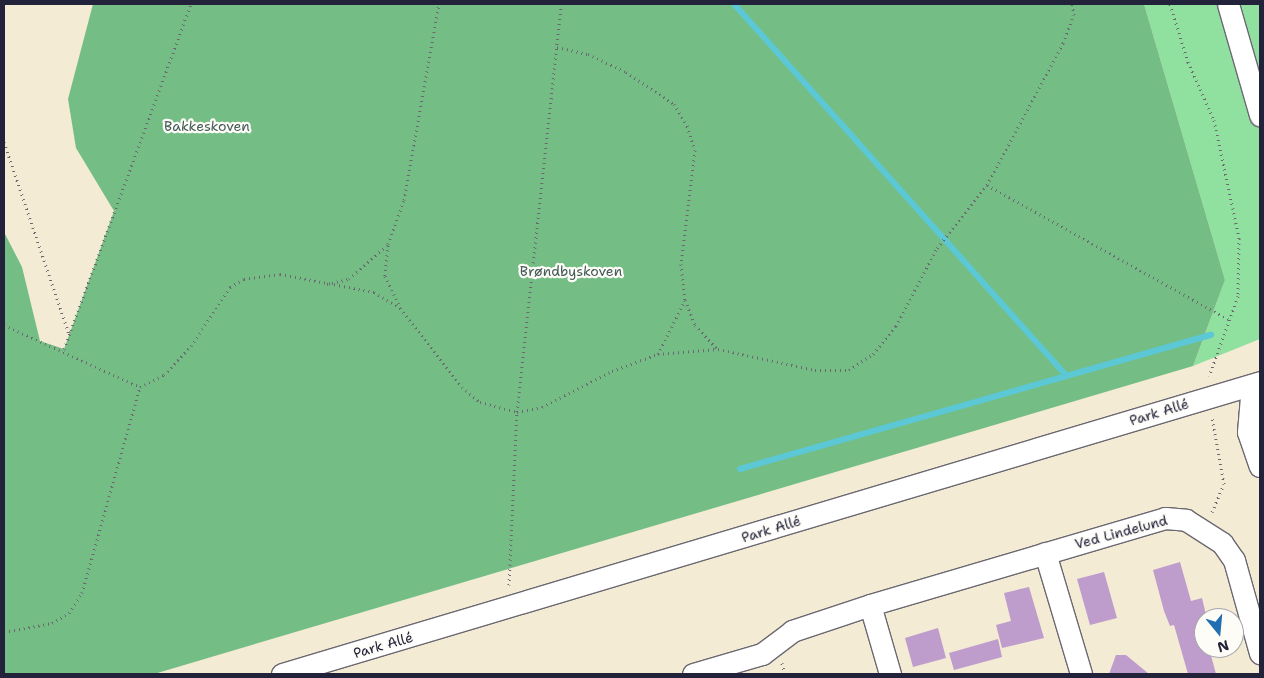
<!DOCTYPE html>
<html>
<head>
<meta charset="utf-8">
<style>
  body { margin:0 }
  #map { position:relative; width:1264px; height:678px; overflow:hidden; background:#f3ebd4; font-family:"Shantell Sans",sans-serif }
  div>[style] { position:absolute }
  .green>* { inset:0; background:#90e09f }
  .forest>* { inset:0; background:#74be86 }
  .stream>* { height:6px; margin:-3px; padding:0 3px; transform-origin:3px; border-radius:3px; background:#5cc7d5 }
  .building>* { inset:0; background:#be9ccc }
  .path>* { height:3px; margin-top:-1.5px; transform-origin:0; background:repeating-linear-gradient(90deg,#6b6871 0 1px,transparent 0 5px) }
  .roads { filter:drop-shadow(1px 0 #6b6871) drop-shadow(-1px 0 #6b6871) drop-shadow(0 1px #6b6871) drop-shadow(0 -1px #6b6871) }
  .minor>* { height:21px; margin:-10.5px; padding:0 10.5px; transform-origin:10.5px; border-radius:10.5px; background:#fff }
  span { translate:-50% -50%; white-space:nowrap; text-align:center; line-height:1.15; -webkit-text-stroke:4.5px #fdfcf7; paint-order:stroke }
  .park-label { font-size:14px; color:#435b59 }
  .street-label { font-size:14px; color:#22223b }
  .frame { position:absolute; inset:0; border:5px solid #22223b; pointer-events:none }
  .north { position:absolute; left:1194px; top:608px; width:50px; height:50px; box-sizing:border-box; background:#fdfcf7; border:1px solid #a5a5ac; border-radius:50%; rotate:163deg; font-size:14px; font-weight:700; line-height:20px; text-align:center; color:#22223b }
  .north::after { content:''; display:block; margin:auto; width:18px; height:22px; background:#1f6fb2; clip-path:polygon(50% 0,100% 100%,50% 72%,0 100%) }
</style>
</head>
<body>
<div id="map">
  <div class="green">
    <div style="clip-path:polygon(1144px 4px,1260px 4px,1260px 339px,1193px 366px,1225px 280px)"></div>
  </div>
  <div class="forest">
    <div style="clip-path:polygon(93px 4px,1144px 4px,1225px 280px,1193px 366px,154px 674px,4px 674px,4px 232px,22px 267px,40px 341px,64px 349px,114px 211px,76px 148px,68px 99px)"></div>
  </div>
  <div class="stream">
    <div style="left:734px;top:4px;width:498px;rotate:48.2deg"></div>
    <div style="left:740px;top:469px;width:490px;rotate:-15.9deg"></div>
  </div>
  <div class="building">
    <div style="clip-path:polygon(1180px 562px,1191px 601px,1202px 598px,1206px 615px,1204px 648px,1209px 648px,1216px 674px,1188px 674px,1174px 625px,1170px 626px,1164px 611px,1153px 570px)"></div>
    <div style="clip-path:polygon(1104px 572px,1117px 618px,1090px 625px,1077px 579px)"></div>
    <div style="clip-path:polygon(1029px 587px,1044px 638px,1002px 648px,996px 625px,1011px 621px,1004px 593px)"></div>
    <div style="clip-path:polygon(938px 628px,946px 658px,913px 667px,905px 638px)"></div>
    <div style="clip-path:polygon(998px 639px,1002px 657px,954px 670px,949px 653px)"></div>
    <div style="clip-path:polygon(1116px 655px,1126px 655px,1149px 674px,1109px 674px)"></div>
  </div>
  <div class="path">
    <div style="left:1170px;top:4px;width:61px;rotate:72.8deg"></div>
    <div style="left:1188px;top:62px;width:64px;rotate:65.9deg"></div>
    <div style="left:1214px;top:120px;width:121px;rotate:78deg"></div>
    <div style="left:1239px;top:238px;width:58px;rotate:91deg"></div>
    <div style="left:1238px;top:296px;width:85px;rotate:109.9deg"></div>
    <div style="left:557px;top:47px;width:32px;rotate:13deg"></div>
    <div style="left:588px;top:54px;width:42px;rotate:25.3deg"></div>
    <div style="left:626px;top:72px;width:58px;rotate:33.7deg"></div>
    <div style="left:674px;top:104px;width:26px;rotate:59deg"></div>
    <div style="left:687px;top:126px;width:25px;rotate:72deg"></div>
    <div style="left:695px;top:150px;width:115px;rotate:97deg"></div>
    <div style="left:681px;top:264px;width:36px;rotate:84deg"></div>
    <div style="left:685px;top:300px;width:27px;rotate:68deg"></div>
    <div style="left:695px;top:325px;width:33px;rotate:47deg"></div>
    <div style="left:4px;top:142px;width:203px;rotate:71.3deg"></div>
    <div style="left:987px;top:185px;width:276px;rotate:29.1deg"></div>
    <div style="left:388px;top:245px;width:31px;rotate:96deg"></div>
    <div style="left:385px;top:276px;width:34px;rotate:64deg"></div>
    <div style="left:327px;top:284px;width:23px;rotate:-13deg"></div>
    <div style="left:349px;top:279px;width:52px;rotate:-41.9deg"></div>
    <div style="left:388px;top:244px;width:47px;rotate:-70deg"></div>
    <div style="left:404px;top:200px;width:199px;rotate:-79.9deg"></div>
    <div style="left:4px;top:325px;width:149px;rotate:24.5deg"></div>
    <div style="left:140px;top:387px;width:27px;rotate:-27deg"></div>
    <div style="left:164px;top:375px;width:40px;rotate:-47deg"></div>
    <div style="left:191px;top:346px;width:71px;rotate:-56.5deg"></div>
    <div style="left:230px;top:287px;width:16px;rotate:-30deg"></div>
    <div style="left:244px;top:279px;width:36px;rotate:-8deg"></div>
    <div style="left:280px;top:274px;width:96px;rotate:10.8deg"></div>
    <div style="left:374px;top:292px;width:31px;rotate:32deg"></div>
    <div style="left:400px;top:308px;width:100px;rotate:51.9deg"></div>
    <div style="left:462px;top:387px;width:23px;rotate:40deg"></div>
    <div style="left:480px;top:402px;width:38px;rotate:15deg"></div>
    <div style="left:517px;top:412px;width:25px;rotate:-11deg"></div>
    <div style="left:542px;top:407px;width:79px;rotate:-27.2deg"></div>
    <div style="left:612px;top:371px;width:49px;rotate:-20.3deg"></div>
    <div style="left:658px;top:354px;width:60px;rotate:-4.8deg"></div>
    <div style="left:718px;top:349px;width:99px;rotate:12.2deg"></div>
    <div style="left:815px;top:370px;width:34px"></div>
    <div style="left:849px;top:370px;width:29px;rotate:-34deg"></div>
    <div style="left:873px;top:354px;width:36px;rotate:-51deg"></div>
    <div style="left:896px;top:326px;width:88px;rotate:-62.3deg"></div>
    <div style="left:937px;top:248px;width:80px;rotate:-51.6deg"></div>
    <div style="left:987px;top:185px;width:161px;rotate:-61.8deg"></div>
    <div style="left:1063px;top:43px;width:30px;rotate:-69deg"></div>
    <div style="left:1074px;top:15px;width:11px;rotate:-100deg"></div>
    <div style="left:64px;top:349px;width:368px;rotate:-69.8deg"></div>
    <div style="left:658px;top:354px;width:60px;rotate:-63.4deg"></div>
    <div style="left:1212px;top:512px;width:30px;rotate:-67deg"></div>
    <div style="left:1224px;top:484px;width:68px;rotate:-100.2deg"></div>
    <div style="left:509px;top:585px;width:173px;rotate:-87.4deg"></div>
    <div style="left:517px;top:412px;width:410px;rotate:-83.8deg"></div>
    <div style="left:4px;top:632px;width:49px;rotate:-10.6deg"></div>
    <div style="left:52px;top:623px;width:20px;rotate:-30deg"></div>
    <div style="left:69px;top:613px;width:24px;rotate:-57deg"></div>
    <div style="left:82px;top:593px;width:214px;rotate:-74.3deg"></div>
    <div style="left:782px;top:663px;width:11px;rotate:75deg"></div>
  </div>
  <div class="roads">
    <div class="minor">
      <div style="left:1228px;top:4px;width:116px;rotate:73.9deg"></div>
      <div style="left:1252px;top:385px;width:47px;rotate:94.9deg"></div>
      <div style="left:1248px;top:432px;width:36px;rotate:71deg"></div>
      <div style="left:1045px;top:553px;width:126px;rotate:73.4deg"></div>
      <div style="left:870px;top:605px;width:72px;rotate:73.8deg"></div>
      <div style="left:282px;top:674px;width:1021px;rotate:-16.62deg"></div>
      <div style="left:693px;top:674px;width:72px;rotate:-16.2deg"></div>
      <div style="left:762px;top:654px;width:38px;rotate:-37deg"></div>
      <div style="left:792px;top:631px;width:82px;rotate:-18.4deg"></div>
      <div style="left:870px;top:605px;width:308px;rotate:-16.4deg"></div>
      <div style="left:1165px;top:518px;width:21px;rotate:5deg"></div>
      <div style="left:1186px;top:520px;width:43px;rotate:32.6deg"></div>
      <div style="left:1222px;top:543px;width:21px;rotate:55deg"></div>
      <div style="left:1234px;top:560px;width:97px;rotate:74.4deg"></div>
    </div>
  </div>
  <div class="park-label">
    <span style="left:207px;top:126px">Bakkeskoven</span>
    <span style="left:571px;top:271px">Brøndbyskoven</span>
  </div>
  <div class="street-label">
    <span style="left:1159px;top:412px;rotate:-17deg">Park Allé</span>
    <span style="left:771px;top:529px;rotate:-17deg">Park Allé</span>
    <span style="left:1121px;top:532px;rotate:-15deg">Ved Lindelund</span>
    <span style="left:383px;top:645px;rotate:-16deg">Park Allé</span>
  </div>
  <div class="frame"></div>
  <div class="north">N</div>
</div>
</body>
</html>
